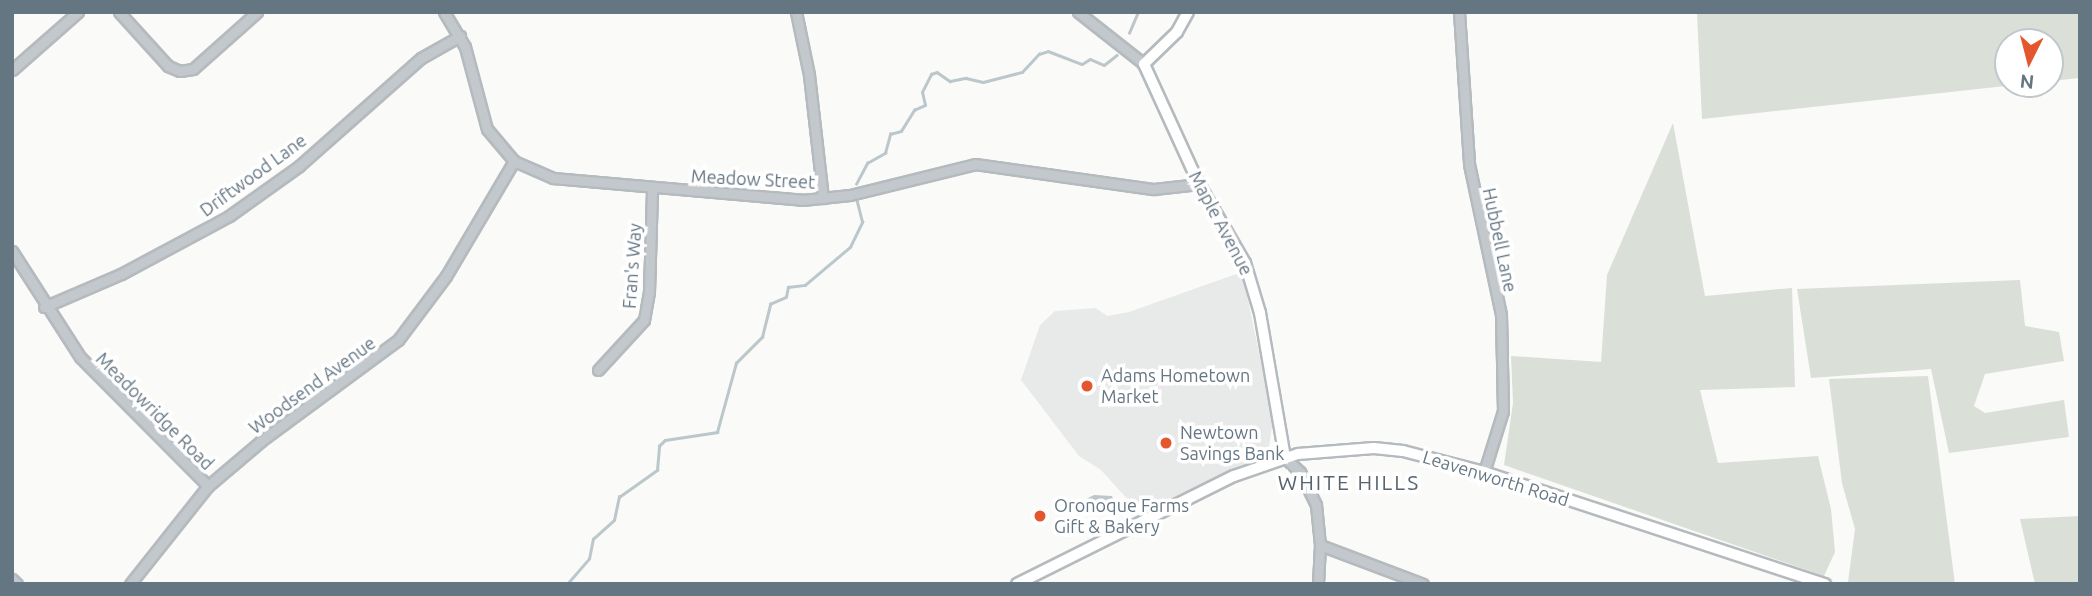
<!DOCTYPE html>
<html>
<head>
<meta charset="utf-8">
<style>
  body { margin:0 }
  #map { position:relative; width:2092px; height:596px; overflow:hidden; background:#fafaf8; font-family:Ubuntu,sans-serif }
  div>[style] { position:absolute }
  .built>* { inset:0; background:#e8e9e9 }
  .green>* { inset:0; background:#dadfd7 }
  .water>* { inset:0; background:#bbc7cb }
  .stream>* { height:2.5px; margin:-1.25px; padding:0 1.25px; transform-origin:1.25px; border-radius:1.25px; background:#bbc7cb }
  .roads { filter:drop-shadow(2px 0 #b5babe) drop-shadow(-2px 0 #b5babe) drop-shadow(0 2px #b5babe) drop-shadow(0 -2px #b5babe) }
  .minor>* { height:9px; margin:-4.5px; padding:0 4.5px; transform-origin:4.5px; border-radius:4.5px; background:#c3c8cc }
  .major>* { height:10px; margin:-5px; padding:0 5px; transform-origin:5px; border-radius:5px; background:#fff }
  .dots>* { width:19px; height:19px; translate:-50% -50%; box-sizing:border-box; border:4px solid #fff; border-radius:50% }
  span { translate:-50% -50%; white-space:nowrap; text-align:center; line-height:1.15; -webkit-text-stroke:7px #fff; paint-order:stroke }
  .street-label { font-size:18px; color:#657683 }
  .poi-label { font-size:18px; color:#657683 }
  .left { translate:0 -50%; text-align:left }
  .quarter-label { font-size:21px; color:#57646e; letter-spacing:2px }
  .frame { position:absolute; inset:0; border:14px solid #657683; pointer-events:none }
  .north { position:absolute; left:1994px; top:28px; width:70px; height:70px; box-sizing:border-box; background:#fff; border:2px solid #c1c8cd; border-radius:50%; rotate:186deg; font-size:19px; font-weight:700; line-height:28px; text-align:center; color:#657683 }
  .north::after { content:''; display:block; margin:auto; width:24px; height:32px; background:#e4572e; clip-path:polygon(50% 0,100% 100%,50% 72%,0 100%) }
</style>
</head>
<body>
<div id="map">
  <div class="built">
    <div style="clip-path:polygon(1242px 272px,1273px 419px,1269px 447px,1260px 460px,1131px 516px,1131px 503px,1101px 470px,1079px 456px,1021px 380px,1040px 325px,1055px 311px,1096px 308px,1107px 316px,1129px 312px)"></div>
  </div>
  <div class="green">
    <div style="clip-path:polygon(1697px 12px,2080px 12px,2080px 78px,2050px 81px,2050px 42px,2008px 42px,2008px 84px,2024px 84px,1702px 119px)"></div>
    <div style="clip-path:polygon(1673px 123px,1705px 296px,1792px 288px,1795px 387px,1700px 390px,1718px 463px,1818px 456px,1831px 509px,1835px 552px,1824px 576px,1504px 465px,1513px 403px,1511px 356px,1601px 362px,1607px 275px)"></div>
    <div style="clip-path:polygon(2020px 280px,2025px 326px,2059px 332px,2064px 361px,1985px 374px,1974px 406px,1985px 413px,2064px 400px,2069px 437px,1949px 453px,1931px 369px,1811px 378px,1797px 289px)"></div>
    <div style="clip-path:polygon(1928px 376px,1955px 584px,1848px 582px,1855px 529px,1842px 483px,1829px 379px)"></div>
    <div style="clip-path:polygon(2080px 516px,2080px 584px,2035px 584px,2020px 519px)"></div>
  </div>
  <div class="water">
    <div style="clip-path:polygon(1094px 495px,1112px 496px,1114px 503px,1093px 512px,1088px 498px)"></div>
  </div>
  <div class="stream">
    <div style="left:1129px;top:33px;width:23px;rotate:-67deg"></div>
    <div style="left:856px;top:184px;width:24px;rotate:-62deg"></div>
    <div style="left:867px;top:163px;width:21px;rotate:-29deg"></div>
    <div style="left:885px;top:153px;width:20px;rotate:-75deg"></div>
    <div style="left:890px;top:134px;width:11px;rotate:-15deg"></div>
    <div style="left:901px;top:131px;width:25px;rotate:-58deg"></div>
    <div style="left:914px;top:110px;width:12px;rotate:-24deg"></div>
    <div style="left:925px;top:105px;width:13px;rotate:-103deg"></div>
    <div style="left:922px;top:92px;width:20px;rotate:-63deg"></div>
    <div style="left:931px;top:74px;width:6px;rotate:-18deg"></div>
    <div style="left:937px;top:72px;width:16px;rotate:35deg"></div>
    <div style="left:950px;top:81px;width:16px;rotate:-11deg"></div>
    <div style="left:966px;top:78px;width:17px;rotate:13deg"></div>
    <div style="left:983px;top:82px;width:40px;rotate:-14.4deg"></div>
    <div style="left:1022px;top:72px;width:25px;rotate:-47deg"></div>
    <div style="left:1039px;top:54px;width:9px;rotate:-18deg"></div>
    <div style="left:1048px;top:51px;width:36px;rotate:21deg"></div>
    <div style="left:1082px;top:64px;width:9px;rotate:-32deg"></div>
    <div style="left:1090px;top:59px;width:15px;rotate:23deg"></div>
    <div style="left:1104px;top:65px;width:16px;rotate:-38deg"></div>
    <div style="left:567px;top:584px;width:33px;rotate:-49deg"></div>
    <div style="left:589px;top:559px;width:20px;rotate:-79deg"></div>
    <div style="left:593px;top:539px;width:28px;rotate:-42deg"></div>
    <div style="left:614px;top:520px;width:24px;rotate:-78deg"></div>
    <div style="left:619px;top:497px;width:47px;rotate:-35.4deg"></div>
    <div style="left:657px;top:470px;width:24px;rotate:-85deg"></div>
    <div style="left:659px;top:446px;width:8px;rotate:-45deg"></div>
    <div style="left:665px;top:440px;width:53px;rotate:-8.7deg"></div>
    <div style="left:717px;top:432px;width:72px;rotate:-74.6deg"></div>
    <div style="left:736px;top:363px;width:37px;rotate:-45deg"></div>
    <div style="left:762px;top:337px;width:34px;rotate:-76deg"></div>
    <div style="left:770px;top:304px;width:17px;rotate:-24deg"></div>
    <div style="left:786px;top:297px;width:10px;rotate:-79deg"></div>
    <div style="left:788px;top:287px;width:17px;rotate:-7deg"></div>
    <div style="left:805px;top:285px;width:59px;rotate:-40.2deg"></div>
    <div style="left:850px;top:247px;width:28px;rotate:-64deg"></div>
    <div style="left:862px;top:222px;width:21px;rotate:-104deg"></div>
  </div>
  <div class="roads">
    <div class="minor">
      <div style="left:119px;top:12px;width:73px;rotate:47.8deg"></div>
      <div style="left:168px;top:66px;width:13px;rotate:23deg"></div>
      <div style="left:180px;top:71px;width:13px;rotate:-9deg"></div>
      <div style="left:193px;top:69px;width:86px;rotate:-41.7deg"></div>
      <div style="left:444px;top:12px;width:41px;rotate:59deg"></div>
      <div style="left:465px;top:47px;width:85px;rotate:75deg"></div>
      <div style="left:487px;top:129px;width:42px;rotate:49.8deg"></div>
      <div style="left:514px;top:161px;width:43px;rotate:23.6deg"></div>
      <div style="left:553px;top:178px;width:250px;rotate:5deg"></div>
      <div style="left:802px;top:200px;width:48px;rotate:-5.9deg"></div>
      <div style="left:850px;top:195px;width:129px;rotate:-13.9deg"></div>
      <div style="left:975px;top:164px;width:181px;rotate:8deg"></div>
      <div style="left:1154px;top:189px;width:45px;rotate:-6.3deg"></div>
      <div style="left:796px;top:12px;width:64px;rotate:78.3deg"></div>
      <div style="left:809px;top:75px;width:124px;rotate:83.5deg"></div>
      <div style="left:1078px;top:12px;width:84px;rotate:38.2deg"></div>
      <div style="left:1459px;top:12px;width:152px;rotate:86.2deg"></div>
      <div style="left:1469px;top:164px;width:154px;rotate:78deg"></div>
      <div style="left:1501px;top:315px;width:96px;rotate:88.8deg"></div>
      <div style="left:1503px;top:411px;width:64px;rotate:107.3deg"></div>
      <div style="left:12px;top:70px;width:88px;rotate:-41.3deg"></div>
      <div style="left:12px;top:251px;width:126px;rotate:57.3deg"></div>
      <div style="left:80px;top:357px;width:182px;rotate:45.2deg"></div>
      <div style="left:44px;top:307px;width:84px;rotate:-23.2deg"></div>
      <div style="left:121px;top:274px;width:123px;rotate:-28.2deg"></div>
      <div style="left:229px;top:216px;width:86px;rotate:-35.5deg"></div>
      <div style="left:299px;top:166px;width:163px;rotate:-41.5deg"></div>
      <div style="left:421px;top:58px;width:45px;rotate:-29.4deg"></div>
      <div style="left:598px;top:370px;width:68px;rotate:-47.4deg"></div>
      <div style="left:644px;top:320px;width:28px;rotate:-80deg"></div>
      <div style="left:649px;top:292px;width:103px;rotate:-88.3deg"></div>
      <div style="left:1285px;top:458px;width:21px;rotate:43deg"></div>
      <div style="left:1300px;top:472px;width:37px;rotate:64deg"></div>
      <div style="left:1316px;top:505px;width:40px;rotate:84.3deg"></div>
      <div style="left:1320px;top:545px;width:39px;rotate:93deg"></div>
      <div style="left:1320px;top:545px;width:110px;rotate:20.7deg"></div>
      <div style="left:12px;top:579px;width:7px;rotate:45deg"></div>
      <div style="left:130px;top:584px;width:125px;rotate:-51.5deg"></div>
      <div style="left:208px;top:486px;width:70px;rotate:-40.3deg"></div>
      <div style="left:261px;top:441px;width:170px;rotate:-36.4deg"></div>
      <div style="left:398px;top:340px;width:80px;rotate:-53.1deg"></div>
      <div style="left:446px;top:276px;width:134px;rotate:-59.4deg"></div>
    </div>
    <div class="major">
      <div style="left:1188px;top:12px;width:23px;rotate:119deg"></div>
      <div style="left:1177px;top:32px;width:46px;rotate:135.9deg"></div>
      <div style="left:1144px;top:64px;width:132px;rotate:65.4deg"></div>
      <div style="left:1199px;top:184px;width:91px;rotate:59.8deg"></div>
      <div style="left:1245px;top:263px;width:52px;rotate:73.3deg"></div>
      <div style="left:1260px;top:313px;width:147px;rotate:80.2deg"></div>
      <div style="left:1017px;top:584px;width:242px;rotate:-26.5deg"></div>
      <div style="left:1234px;top:476px;width:68px;rotate:-19deg"></div>
      <div style="left:1298px;top:454px;width:76px;rotate:-4.5deg"></div>
      <div style="left:1374px;top:448px;width:29px;rotate:6deg"></div>
      <div style="left:1403px;top:451px;width:84px;rotate:14.5deg"></div>
      <div style="left:1484px;top:472px;width:359px;rotate:18.2deg"></div>
    </div>
  </div>
  <div class="dots">
    <div style="left:1087px;top:386px;background:#e4572e"></div>
    <div style="left:1166px;top:443px;background:#e4572e"></div>
    <div style="left:1040px;top:516px;background:#e4572e"></div>
  </div>
  <div class="street-label">
    <span style="left:253px;top:175px;rotate:-36deg">Driftwood Lane</span>
    <span style="left:753px;top:179px;rotate:3deg">Meadow Street</span>
    <span style="left:1221px;top:223px;rotate:62deg">Maple Avenue</span>
    <span style="left:1500px;top:240px;rotate:78deg">Hubbell Lane</span>
    <span style="left:632px;top:266px;rotate:-86deg">Fran's Way</span>
    <span style="left:312px;top:385px;rotate:-36deg">Woodsend Avenue</span>
    <span style="left:155px;top:411px;rotate:45deg">Meadowridge Road</span>
    <span style="left:1496px;top:478px;rotate:17deg">Leavenworth Road</span>
  </div>
  <div class="poi-label">
    <span class="left" style="left:1101px;top:386px">Adams Hometown<br>Market</span>
    <span class="left" style="left:1180px;top:443px">Newtown<br>Savings Bank</span>
    <span class="left" style="left:1054px;top:516px">Oronoque Farms<br>Gift &amp; Bakery</span>
  </div>
  <div class="quarter-label">
    <span style="left:1349px;top:482px">WHITE HILLS</span>
  </div>
  <div class="frame"></div>
  <div class="north">N</div>
</div>
</body>
</html>
